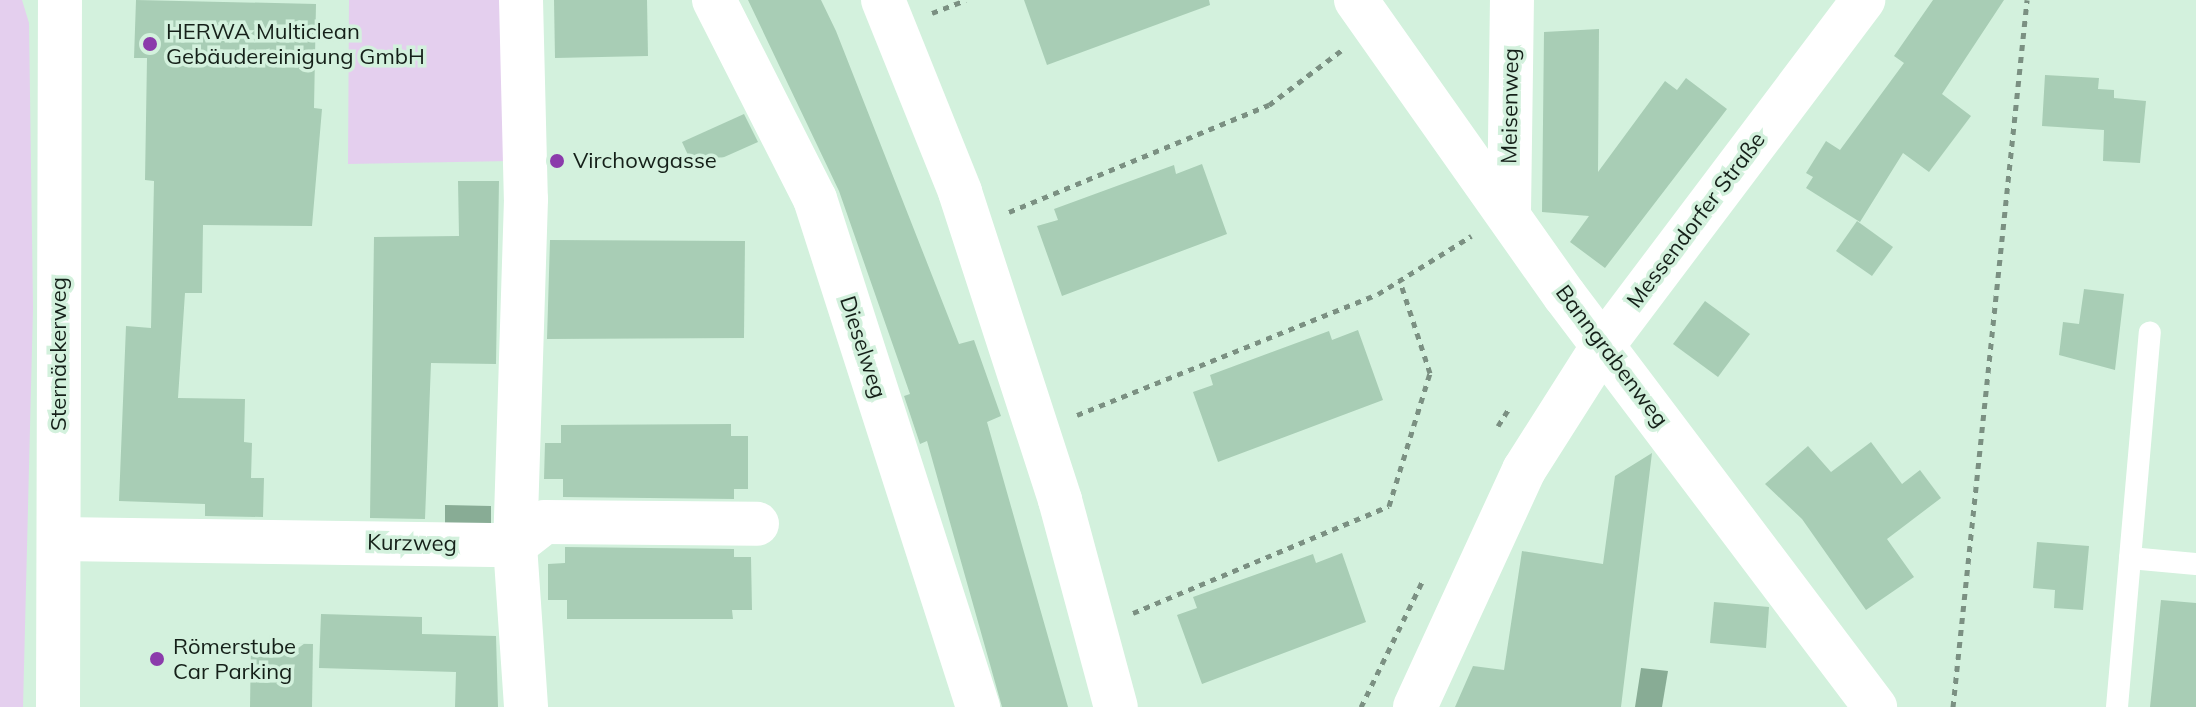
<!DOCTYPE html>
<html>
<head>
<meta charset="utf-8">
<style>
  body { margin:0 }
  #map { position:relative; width:2196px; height:707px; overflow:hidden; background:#d3f1dd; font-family:Mulish,sans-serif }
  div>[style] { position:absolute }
  .green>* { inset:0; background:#e4cfee }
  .water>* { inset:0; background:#88ac95 }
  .building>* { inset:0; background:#a8cdb5 }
  .path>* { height:5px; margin-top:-2.5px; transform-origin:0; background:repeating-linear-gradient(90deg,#7b9082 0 6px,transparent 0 12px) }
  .service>* { height:22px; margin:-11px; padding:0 11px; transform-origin:11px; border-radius:11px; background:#fff }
  .minor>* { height:44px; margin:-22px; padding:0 22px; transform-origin:22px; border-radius:22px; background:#fff }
  .secondary>* { height:44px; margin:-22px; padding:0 22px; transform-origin:22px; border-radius:22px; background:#fff }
  .dots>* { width:22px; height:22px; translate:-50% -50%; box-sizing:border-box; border:4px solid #d3f1dd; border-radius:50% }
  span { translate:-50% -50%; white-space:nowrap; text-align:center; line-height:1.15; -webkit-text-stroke:7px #d3f1dd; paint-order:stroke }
  .poi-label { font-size:22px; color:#152019 }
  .left { translate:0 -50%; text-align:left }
  .street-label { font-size:22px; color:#152019 }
</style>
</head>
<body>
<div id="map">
  <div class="green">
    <div style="clip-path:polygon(0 0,22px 0,29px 23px,33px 308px,23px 707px,0 707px)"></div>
    <div style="clip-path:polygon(349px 0,509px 0,511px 161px,348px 164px)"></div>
  </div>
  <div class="water">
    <div style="clip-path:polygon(445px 505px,491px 506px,491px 527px,445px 526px)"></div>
    <div style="clip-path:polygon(1641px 668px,1668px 671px,1662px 707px,1635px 707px)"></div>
  </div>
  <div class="building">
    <div style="clip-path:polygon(136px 0,316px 4px,314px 108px,322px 109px,312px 226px,203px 225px,202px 293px,185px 293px,178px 398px,245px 399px,244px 442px,252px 443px,251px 478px,264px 478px,263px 517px,205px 516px,205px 504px,119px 501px,126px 326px,151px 328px,154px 181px,145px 180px,147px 58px,134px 58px)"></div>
    <div style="clip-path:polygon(554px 0,647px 0,648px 56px,555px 58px)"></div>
    <div style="clip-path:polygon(748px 0,821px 0,836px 31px,959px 344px,974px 340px,1001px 416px,987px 422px,1068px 707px,1002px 707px,927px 441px,920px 444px,904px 396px,910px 394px,839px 191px)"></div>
    <div style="clip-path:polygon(1024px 0,1209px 0,1210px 5px,1047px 65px)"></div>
    <div style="clip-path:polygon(1933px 0,2004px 0,1942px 94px,1971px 116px,1929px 172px,1903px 153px,1860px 222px,1806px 188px,1813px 177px,1806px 173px,1826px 141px,1840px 150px,1904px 63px,1894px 56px)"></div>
    <div style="clip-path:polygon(1599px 29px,1598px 172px,1665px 81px,1677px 90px,1686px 78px,1727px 109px,1605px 268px,1570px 242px,1589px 216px,1542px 212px,1544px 32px)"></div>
    <div style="clip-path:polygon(2045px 75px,2099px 78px,2098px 89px,2114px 90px,2114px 98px,2146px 101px,2140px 163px,2103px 161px,2104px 130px,2042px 126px)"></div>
    <div style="clip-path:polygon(744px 114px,758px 142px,695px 170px,682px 142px)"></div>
    <div style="clip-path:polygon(1202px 164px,1227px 234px,1062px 296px,1037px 226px,1058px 220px,1054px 209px,1174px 165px,1176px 174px)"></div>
    <div style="clip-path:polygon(458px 181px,499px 181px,496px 364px,431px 363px,425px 519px,370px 518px,374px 237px,459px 236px)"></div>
    <div style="clip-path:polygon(1857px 221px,1893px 247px,1872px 276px,1836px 251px)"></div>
    <div style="clip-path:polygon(550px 240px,745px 241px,744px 338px,547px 339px)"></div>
    <div style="clip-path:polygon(2084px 289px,2124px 294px,2115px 370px,2059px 355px,2063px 322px,2079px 324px)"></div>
    <div style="clip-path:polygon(1705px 301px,1750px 334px,1718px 377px,1673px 344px)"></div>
    <div style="clip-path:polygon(1358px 330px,1383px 400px,1218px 462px,1193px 392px,1213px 385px,1210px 375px,1329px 331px,1332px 340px)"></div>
    <div style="clip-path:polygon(731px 424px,731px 436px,748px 436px,748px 489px,734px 489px,734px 499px,563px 497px,563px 479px,544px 479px,545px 443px,561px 443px,561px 425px)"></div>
    <div style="clip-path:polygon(1871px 442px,1902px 484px,1920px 470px,1941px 498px,1887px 539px,1914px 577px,1866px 610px,1802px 519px,1765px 484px,1808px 446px,1831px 472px)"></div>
    <div style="clip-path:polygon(1652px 453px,1621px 707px,1455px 707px,1473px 666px,1504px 670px,1522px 551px,1603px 564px,1615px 476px)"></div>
    <div style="clip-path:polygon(2037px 542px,2089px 546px,2083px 610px,2054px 608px,2055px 590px,2033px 588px)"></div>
    <div style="clip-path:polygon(565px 547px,734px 549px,734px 557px,751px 557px,752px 610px,732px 610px,733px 619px,567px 619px,567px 600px,548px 600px,548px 564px,565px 563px)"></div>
    <div style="clip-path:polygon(1342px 553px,1366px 622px,1202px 684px,1177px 615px,1197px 608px,1193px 597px,1313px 554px,1316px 563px)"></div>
    <div style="clip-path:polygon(2161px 600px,2196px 603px,2196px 707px,2150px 707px)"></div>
    <div style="clip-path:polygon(1714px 602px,1769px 607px,1766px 648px,1710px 643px)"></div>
    <div style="clip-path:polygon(321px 614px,422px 617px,422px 634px,496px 636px,498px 707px,455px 707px,456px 672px,319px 668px)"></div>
    <div style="clip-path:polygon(251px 643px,313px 644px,312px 707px,250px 707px)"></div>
  </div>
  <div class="path">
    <div style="left:932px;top:13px;width:36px;rotate:-21deg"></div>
    <div style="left:1009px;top:212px;width:281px;rotate:-22.4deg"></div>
    <div style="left:1269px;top:105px;width:93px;rotate:-37.1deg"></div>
    <div style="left:1077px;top:415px;width:324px;rotate:-21.9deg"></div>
    <div style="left:1378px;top:294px;width:110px;rotate:-31.9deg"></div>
    <div style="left:1498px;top:426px;width:22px;rotate:-58deg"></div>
    <div style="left:1133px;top:613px;width:277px;rotate:-22.7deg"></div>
    <div style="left:1389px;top:506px;width:139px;rotate:-72.9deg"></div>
    <div style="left:1430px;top:373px;width:97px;rotate:-108.1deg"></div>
    <div style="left:1361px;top:707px;width:139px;rotate:-64deg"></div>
    <div style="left:1953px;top:707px;width:711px;rotate:-84.02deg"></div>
  </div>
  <div class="service">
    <div style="left:2130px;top:558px;width:66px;rotate:5.2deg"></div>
    <div style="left:2117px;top:707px;width:376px;rotate:-85deg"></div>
  </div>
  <div class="minor">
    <div style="left:521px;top:0;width:199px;rotate:88.6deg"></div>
    <div style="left:526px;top:199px;width:346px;rotate:91.8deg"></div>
    <div style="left:515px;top:545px;width:162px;rotate:86.1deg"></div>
    <div style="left:714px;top:0;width:223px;rotate:63.1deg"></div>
    <div style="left:815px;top:199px;width:534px;rotate:72.21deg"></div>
    <div style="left:883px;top:0;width:207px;rotate:68.1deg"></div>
    <div style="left:960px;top:192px;width:324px;rotate:72deg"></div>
    <div style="left:1060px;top:500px;width:214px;rotate:74.9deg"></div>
    <div style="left:1356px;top:0;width:362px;rotate:54.8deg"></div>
    <div style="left:1565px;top:296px;width:515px;rotate:52.97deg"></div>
    <div style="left:1509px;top:212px;width:212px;rotate:-89.2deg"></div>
    <div style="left:59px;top:539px;width:456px;rotate:0.8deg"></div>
    <div style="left:515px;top:545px;width:37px;rotate:-38deg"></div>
    <div style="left:544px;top:522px;width:213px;rotate:0.5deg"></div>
    <div style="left:1415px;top:707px;width:261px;rotate:-65.3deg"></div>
    <div style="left:1524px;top:470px;width:149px;rotate:-57.6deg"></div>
    <div style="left:1604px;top:344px;width:431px;rotate:-53deg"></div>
  </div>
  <div class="secondary">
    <div style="left:58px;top:707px;width:707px;rotate:-89.84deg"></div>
  </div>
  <div class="dots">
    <div style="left:150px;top:44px;background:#8b3bab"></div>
    <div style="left:557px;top:161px;background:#8b3bab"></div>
    <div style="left:157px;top:659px;background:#8b3bab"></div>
  </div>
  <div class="poi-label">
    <span class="left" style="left:166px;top:44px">HERWA Multiclean<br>Gebäudereinigung GmbH</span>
    <span class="left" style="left:573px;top:161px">Virchowgasse</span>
    <span class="left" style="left:173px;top:659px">Römerstube<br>Car Parking</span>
  </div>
  <div class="street-label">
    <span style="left:1510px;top:106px;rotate:-89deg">Meisenweg</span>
    <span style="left:1696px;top:220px;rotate:-53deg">Messendorfer Straße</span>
    <span style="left:863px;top:347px;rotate:72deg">Dieselweg</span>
    <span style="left:59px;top:354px;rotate:-90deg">Sternäckerweg</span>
    <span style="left:1612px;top:356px;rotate:53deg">Banngrabenweg</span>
    <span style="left:412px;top:543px;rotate:1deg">Kurzweg</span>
  </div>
</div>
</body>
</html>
